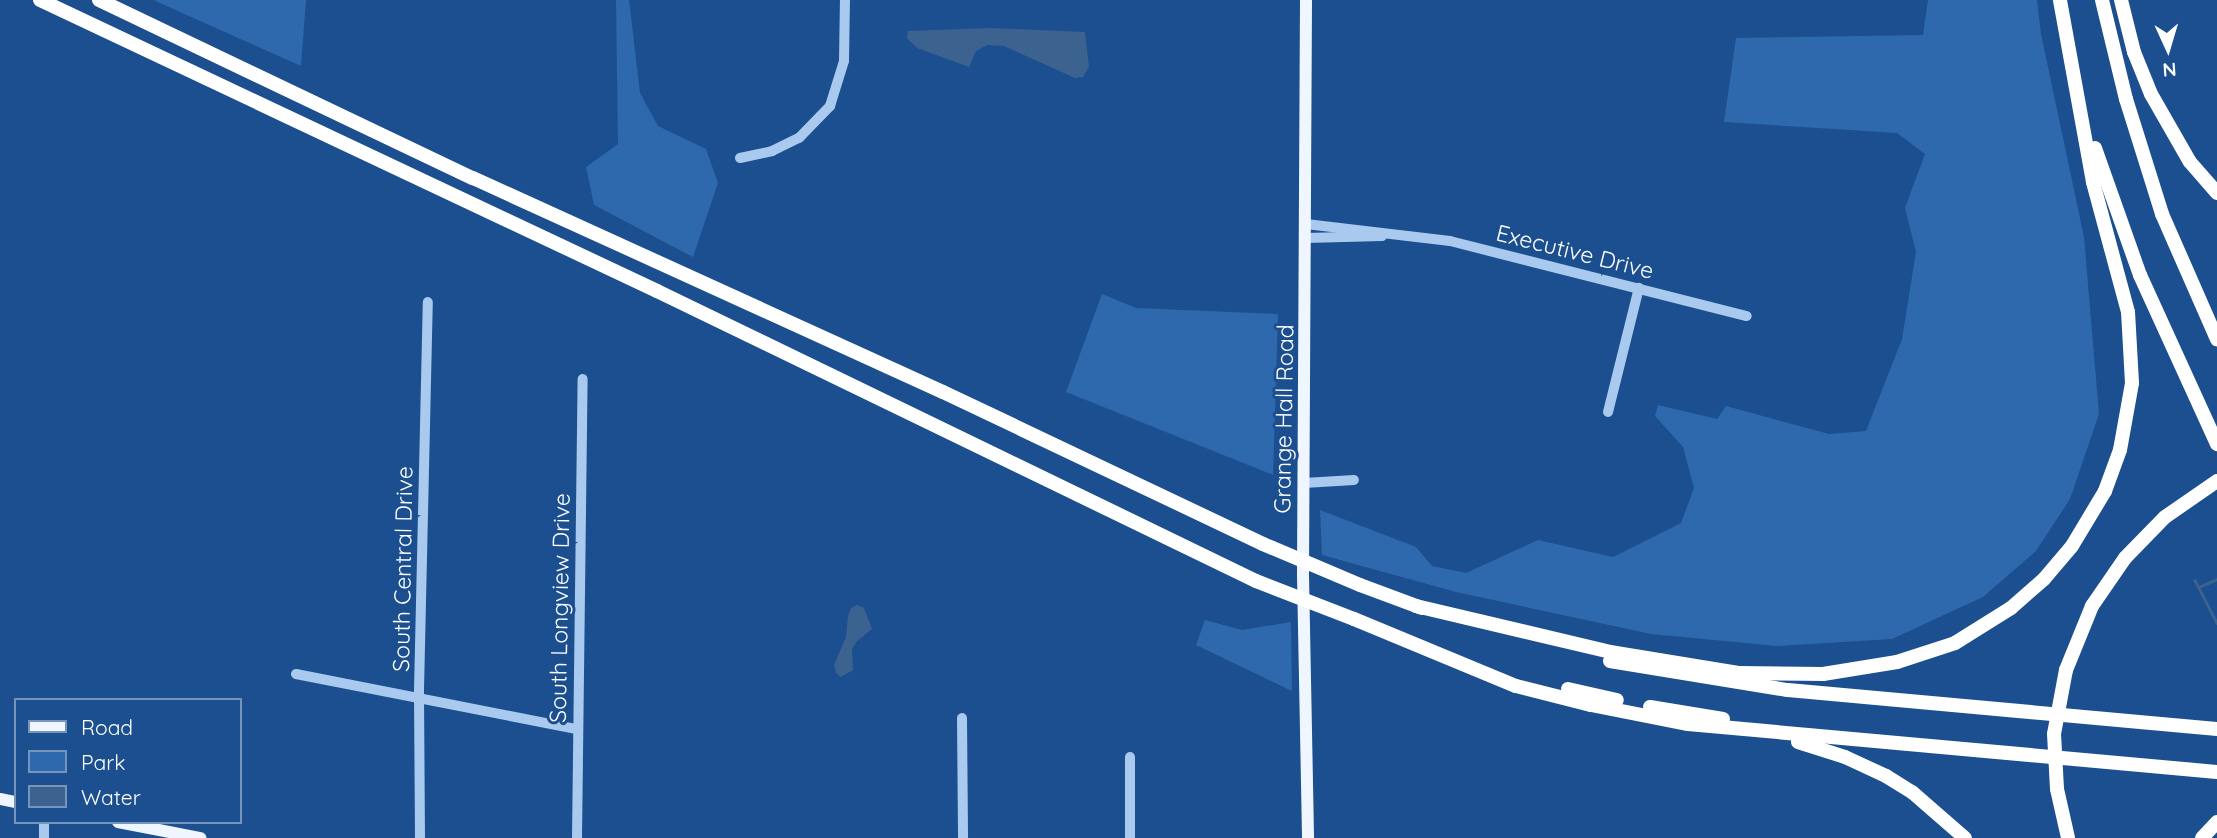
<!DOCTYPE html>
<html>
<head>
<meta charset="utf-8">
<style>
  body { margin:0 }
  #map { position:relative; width:2217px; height:838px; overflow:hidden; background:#1b4f8f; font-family:Quicksand,sans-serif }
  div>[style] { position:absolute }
  .green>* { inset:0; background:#2e69ad }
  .water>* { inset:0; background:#3c6290 }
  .stream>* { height:2.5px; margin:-1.25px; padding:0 1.25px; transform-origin:1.25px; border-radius:1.25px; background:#3c6290 }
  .minor>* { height:10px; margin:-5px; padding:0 5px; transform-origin:5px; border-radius:5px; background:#a9c9ee }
  .major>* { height:12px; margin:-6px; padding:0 6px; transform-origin:6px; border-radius:6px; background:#f0f6ff }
  .highway>* { height:14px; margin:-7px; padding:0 7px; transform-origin:7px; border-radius:7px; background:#fff }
  .highway-bridge>* { height:14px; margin:-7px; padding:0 7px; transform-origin:7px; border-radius:7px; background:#fff }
  span { translate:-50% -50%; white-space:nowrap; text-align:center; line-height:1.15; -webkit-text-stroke:6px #1b4f8f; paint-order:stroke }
  .street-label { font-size:23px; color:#fff }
  .legend { position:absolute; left:14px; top:698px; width:228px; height:126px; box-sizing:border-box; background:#1b4f8f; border:2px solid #7695bc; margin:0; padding:9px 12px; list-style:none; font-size:21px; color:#fff }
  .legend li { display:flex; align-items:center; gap:14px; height:35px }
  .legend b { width:35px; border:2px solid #7695bc }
  .north { position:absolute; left:2133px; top:14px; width:70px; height:70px; -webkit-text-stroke:5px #1b4f8f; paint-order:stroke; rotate:176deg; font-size:19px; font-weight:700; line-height:28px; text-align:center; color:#fff }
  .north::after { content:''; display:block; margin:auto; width:24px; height:32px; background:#fff; clip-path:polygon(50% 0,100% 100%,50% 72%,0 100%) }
</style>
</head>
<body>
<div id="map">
  <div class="green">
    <div style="clip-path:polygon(154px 0,306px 0,301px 66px,160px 3px)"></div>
    <div style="clip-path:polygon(616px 0,629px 0,640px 93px,658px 126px,706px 149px,718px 183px,693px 257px,594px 205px,586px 167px,618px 144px)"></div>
    <div style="clip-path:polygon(1928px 0,2037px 0,2041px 34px,2084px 237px,2099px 414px,2070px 499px,2036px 551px,1983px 597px,1892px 639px,1777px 646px,1651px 634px,1456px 592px,1322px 555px,1320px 510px,1416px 547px,1432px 566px,1466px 573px,1538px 540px,1613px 557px,1681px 523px,1694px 488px,1683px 447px,1655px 416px,1658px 405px,1717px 419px,1726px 406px,1829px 434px,1866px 431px,1902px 339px,1916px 252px,1905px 208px,1925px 154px,1897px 133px,1724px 122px,1736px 38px,1923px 35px)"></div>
    <div style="clip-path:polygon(1102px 294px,1136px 308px,1278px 314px,1273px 475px,1066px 392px)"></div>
    <div style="clip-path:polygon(1205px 620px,1242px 630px,1291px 622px,1292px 691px,1196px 645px)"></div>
  </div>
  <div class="water">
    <div style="clip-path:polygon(991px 28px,1085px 32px,1089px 67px,1083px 77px,1075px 78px,1004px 46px,987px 45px,976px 51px,969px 67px,917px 48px,907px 38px,908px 31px)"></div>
    <div style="clip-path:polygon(857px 605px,864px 608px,872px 629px,857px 641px,852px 649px,853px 670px,841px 677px,836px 673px,834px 665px,846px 637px,848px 616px,851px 608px)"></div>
  </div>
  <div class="stream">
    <div style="left:2195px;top:580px;width:48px;rotate:62.9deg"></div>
    <div style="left:2199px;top:587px;width:20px;rotate:-24deg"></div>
  </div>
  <div class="minor">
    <div style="left:740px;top:158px;width:33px;rotate:-12deg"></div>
    <div style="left:772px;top:151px;width:30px;rotate:-26deg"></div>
    <div style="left:799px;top:138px;width:45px;rotate:-45.9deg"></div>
    <div style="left:830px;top:106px;width:47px;rotate:-72.7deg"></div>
    <div style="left:844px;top:61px;width:61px;rotate:-89.1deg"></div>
    <div style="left:1306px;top:224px;width:145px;rotate:6.7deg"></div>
    <div style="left:1450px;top:241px;width:306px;rotate:14.2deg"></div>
    <div style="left:1306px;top:238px;width:76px;rotate:-1.5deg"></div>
    <div style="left:1608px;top:412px;width:128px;rotate:-76deg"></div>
    <div style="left:1304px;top:483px;width:50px;rotate:-3.4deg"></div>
    <div style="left:296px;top:674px;width:286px;rotate:11.1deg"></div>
    <div style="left:962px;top:718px;width:120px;rotate:89.5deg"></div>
    <div style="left:1130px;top:757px;width:81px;rotate:90deg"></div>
    <div style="left:44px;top:822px;width:16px;rotate:90deg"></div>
    <div style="left:420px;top:838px;width:148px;rotate:-90.4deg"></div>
    <div style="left:419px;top:690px;width:388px;rotate:-88.7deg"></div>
    <div style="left:577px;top:838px;width:459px;rotate:-89.3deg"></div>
  </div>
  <div class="major">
    <div style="left:1306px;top:0;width:575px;rotate:90.3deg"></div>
    <div style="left:1303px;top:575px;width:263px;rotate:88.9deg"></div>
    <div style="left:0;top:799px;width:16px;rotate:11deg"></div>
    <div style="left:118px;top:822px;width:84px;rotate:11deg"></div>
  </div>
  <div class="highway">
    <div style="left:40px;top:0;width:682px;rotate:25.25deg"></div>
    <div style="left:657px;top:291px;width:666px;rotate:25.83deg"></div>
    <div style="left:99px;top:0;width:414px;rotate:25.5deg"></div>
    <div style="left:473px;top:178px;width:516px;rotate:24.48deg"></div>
    <div style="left:943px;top:392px;width:354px;rotate:25.4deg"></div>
    <div style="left:2102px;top:0;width:102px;rotate:76.4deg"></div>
    <div style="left:2126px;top:99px;width:121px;rotate:72.6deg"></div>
    <div style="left:2162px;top:214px;width:137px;rotate:66.3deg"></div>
    <div style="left:2121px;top:0;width:54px;rotate:76deg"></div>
    <div style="left:2134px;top:52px;width:45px;rotate:68deg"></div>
    <div style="left:2151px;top:94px;width:78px;rotate:60.2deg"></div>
    <div style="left:2190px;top:162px;width:41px;rotate:48.9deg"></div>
    <div style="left:2095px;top:148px;width:135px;rotate:70.5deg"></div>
    <div style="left:2140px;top:275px;width:186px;rotate:65.5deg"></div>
    <div style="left:1360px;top:585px;width:66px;rotate:20.4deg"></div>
    <div style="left:1416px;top:606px;width:199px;rotate:13.3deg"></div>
    <div style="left:1610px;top:652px;width:130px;rotate:9.3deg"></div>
    <div style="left:1738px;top:673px;width:85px;rotate:0.7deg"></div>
    <div style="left:1823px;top:674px;width:75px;rotate:-9.2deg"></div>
    <div style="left:1897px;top:662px;width:61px;rotate:-18.1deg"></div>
    <div style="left:1955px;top:643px;width:66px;rotate:-32deg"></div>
    <div style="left:2011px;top:608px;width:44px;rotate:-41.3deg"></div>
    <div style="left:2044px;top:579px;width:43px;rotate:-49.7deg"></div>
    <div style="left:2072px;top:546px;width:64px;rotate:-59deg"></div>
    <div style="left:2105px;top:491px;width:44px;rotate:-69.9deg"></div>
    <div style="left:2120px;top:450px;width:68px;rotate:-79.8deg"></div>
    <div style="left:2132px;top:383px;width:71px;rotate:-93.2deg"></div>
    <div style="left:2128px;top:312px;width:135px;rotate:-105.1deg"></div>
    <div style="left:2093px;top:182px;width:185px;rotate:-100.3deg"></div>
    <div style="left:1354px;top:619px;width:175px;rotate:22.5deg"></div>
    <div style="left:1516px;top:686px;width:77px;rotate:14.2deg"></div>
    <div style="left:1591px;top:705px;width:99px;rotate:11.1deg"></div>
    <div style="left:1688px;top:724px;width:531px;rotate:5.18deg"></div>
    <div style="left:1610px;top:661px;width:180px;rotate:9.3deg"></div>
    <div style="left:1788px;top:690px;width:431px;rotate:5.2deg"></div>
    <div style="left:2066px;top:670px;width:69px;rotate:-67.9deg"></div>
    <div style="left:2092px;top:606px;width:58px;rotate:-55.5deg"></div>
    <div style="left:2125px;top:558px;width:57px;rotate:-45.7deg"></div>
    <div style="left:2165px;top:517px;width:63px;rotate:-34.7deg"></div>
    <div style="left:1568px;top:689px;width:50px;rotate:12.7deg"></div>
    <div style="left:1650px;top:707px;width:74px;rotate:9.3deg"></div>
    <div style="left:1798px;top:742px;width:49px;rotate:17.7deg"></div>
    <div style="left:1845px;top:757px;width:45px;rotate:24.9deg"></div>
    <div style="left:1886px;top:776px;width:31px;rotate:32deg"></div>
    <div style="left:1912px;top:792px;width:70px;rotate:41deg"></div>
    <div style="left:2057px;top:789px;width:50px;rotate:77.3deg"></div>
    <div style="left:2202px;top:838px;width:22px;rotate:-47deg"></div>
  </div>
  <div class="highway-bridge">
    <div style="left:1263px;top:544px;width:105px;rotate:22.9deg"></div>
    <div style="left:1256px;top:581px;width:105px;rotate:21.2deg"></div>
    <div style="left:2057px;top:789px;width:55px;rotate:-93.1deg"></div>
    <div style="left:2054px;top:734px;width:65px;rotate:-79.4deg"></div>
  </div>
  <div class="street-label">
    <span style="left:1575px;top:252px;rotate:14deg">Executive Drive</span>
    <span style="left:1284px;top:419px;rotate:-89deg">Grange Hall Road</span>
    <span style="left:403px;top:569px;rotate:-89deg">South Central Drive</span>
    <span style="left:560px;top:608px;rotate:-89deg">South Longview Drive</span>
  </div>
  <ul class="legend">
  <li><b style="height:9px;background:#f0f6ff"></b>Road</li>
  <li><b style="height:19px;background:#2e69ad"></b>Park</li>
  <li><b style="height:19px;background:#3c6290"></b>Water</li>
  </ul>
  <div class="north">N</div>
</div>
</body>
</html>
